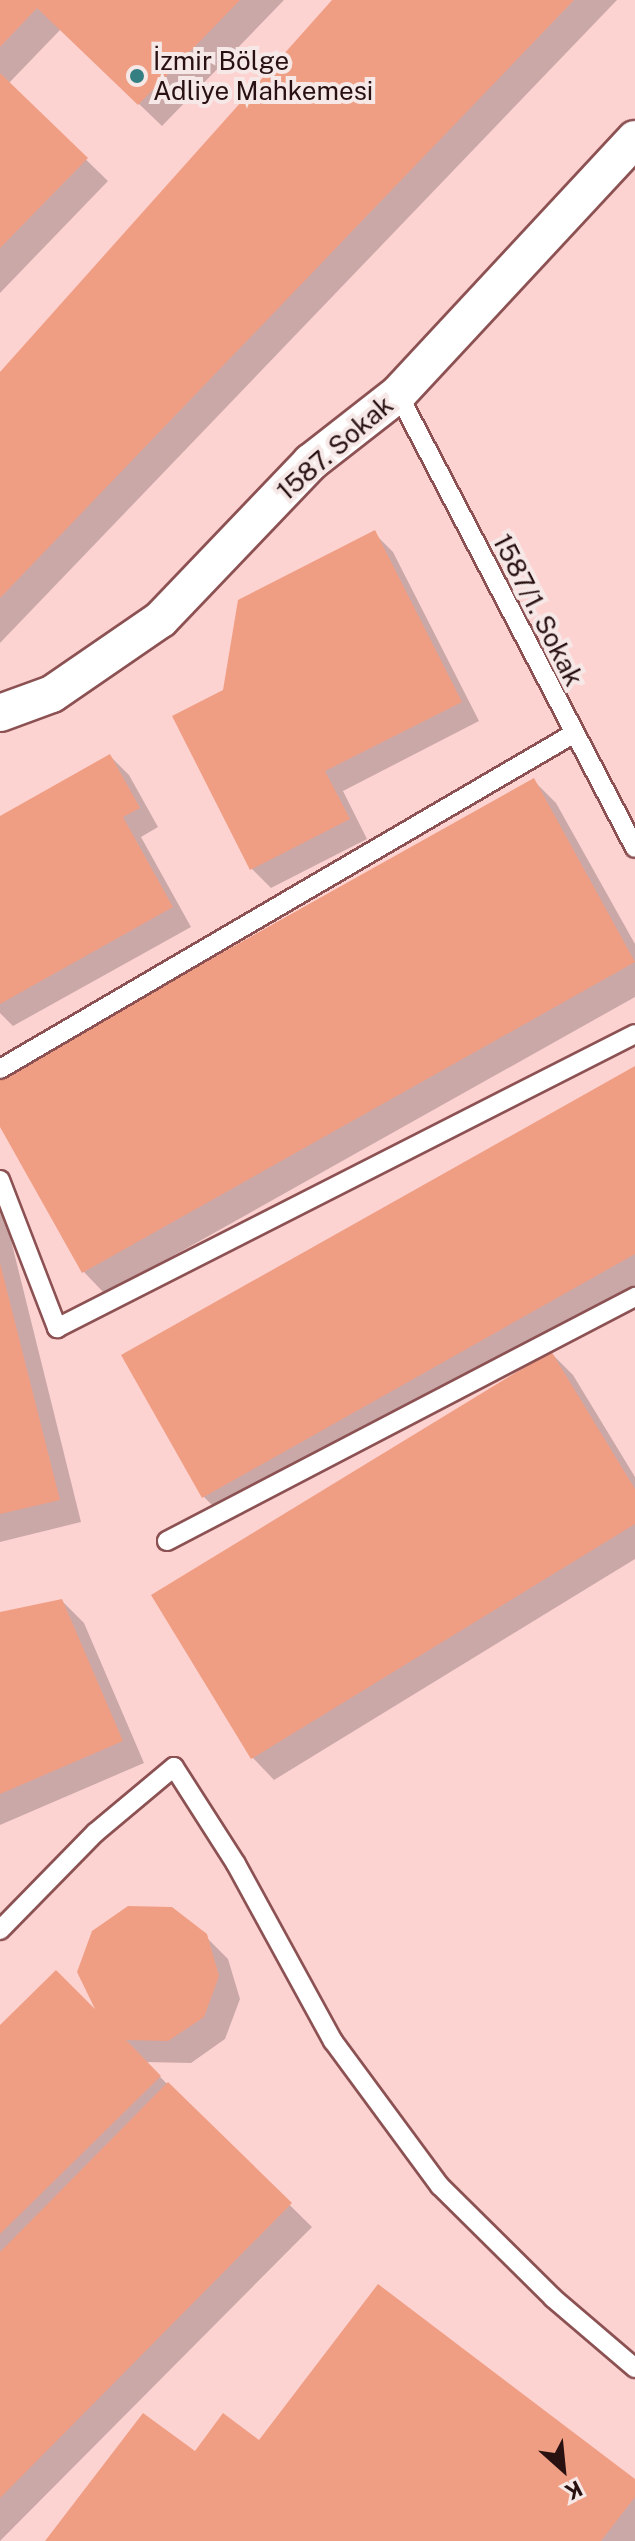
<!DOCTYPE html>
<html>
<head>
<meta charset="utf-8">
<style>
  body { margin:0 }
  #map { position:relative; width:635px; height:2541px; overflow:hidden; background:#fdd3d2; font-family:"Public Sans",sans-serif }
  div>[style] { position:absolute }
  .shadow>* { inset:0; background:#0003 }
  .building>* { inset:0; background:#f09e83 }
  .roads { filter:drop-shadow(2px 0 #8c5253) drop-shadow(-2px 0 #8c5253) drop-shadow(0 2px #8c5253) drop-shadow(0 -2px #8c5253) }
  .service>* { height:18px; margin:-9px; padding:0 9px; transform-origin:9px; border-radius:9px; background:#fff }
  .minor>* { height:36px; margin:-18px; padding:0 18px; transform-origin:18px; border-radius:18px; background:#fff }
  .dots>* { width:22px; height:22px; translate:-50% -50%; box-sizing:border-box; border:4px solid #f6e8e7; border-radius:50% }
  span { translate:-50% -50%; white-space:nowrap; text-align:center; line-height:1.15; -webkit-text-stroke:8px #f6e8e7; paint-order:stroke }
  .poi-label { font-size:26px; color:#291112 }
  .left { translate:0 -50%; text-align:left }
  .street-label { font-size:26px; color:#291112 }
  .north { position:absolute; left:523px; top:2429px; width:80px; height:80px; -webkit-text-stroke:6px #f6e8e7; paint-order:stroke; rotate:153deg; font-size:22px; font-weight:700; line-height:32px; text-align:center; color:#291112 }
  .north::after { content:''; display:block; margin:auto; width:28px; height:36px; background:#291112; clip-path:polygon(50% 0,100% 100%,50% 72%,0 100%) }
</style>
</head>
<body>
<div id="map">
  <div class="shadow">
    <div style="clip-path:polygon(0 0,284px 0,162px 126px,61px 29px,8px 84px,108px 181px,0 293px)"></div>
    <div style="clip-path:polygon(335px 0,617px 0,0 643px,0 375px)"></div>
    <div style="clip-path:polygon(374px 533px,393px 552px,479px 721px,343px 791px,367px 839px,271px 888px,252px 869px,224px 691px)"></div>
    <div style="clip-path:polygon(110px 756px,129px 775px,158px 827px,141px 837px,191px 927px,13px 1026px,0 1013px,0 818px)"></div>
    <div style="clip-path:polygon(534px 781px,556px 803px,635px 944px,635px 997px,105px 1294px,83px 1271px,0 1123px,0 1079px)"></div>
    <div style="clip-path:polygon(635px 1068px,635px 1289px,226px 1519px,204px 1497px,124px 1356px)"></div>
    <div style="clip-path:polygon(0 1196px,81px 1522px,0 1542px)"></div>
    <div style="clip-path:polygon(551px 1353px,573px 1375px,635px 1477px,635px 1559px,274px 1780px,252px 1757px)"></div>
    <div style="clip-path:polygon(62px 1601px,84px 1623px,144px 1763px,0 1825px,0 1614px)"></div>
    <div style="clip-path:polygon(205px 1936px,228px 1959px,240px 1999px,225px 2039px,191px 2063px,145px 2062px,312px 2227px,0 2541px,0 2028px,100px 2016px)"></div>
    <div style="clip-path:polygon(259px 2443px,635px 2482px,635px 2541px,48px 2541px,195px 2454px)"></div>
  </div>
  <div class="building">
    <div style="clip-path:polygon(0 0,240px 0,138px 105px,37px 8px,0 47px)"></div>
    <div style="clip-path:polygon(332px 0,574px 0,0 598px,0 372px)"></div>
    <div style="clip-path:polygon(0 73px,88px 158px,0 248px)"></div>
    <div style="clip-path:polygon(375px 530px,462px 702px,325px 771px,350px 819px,250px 870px,172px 716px,223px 690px,238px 600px)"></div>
    <div style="clip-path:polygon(110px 754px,140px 808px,123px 817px,173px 907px,0 1004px,0 816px)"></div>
    <div style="clip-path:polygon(534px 778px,635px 962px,82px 1273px,0 1127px,0 1077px)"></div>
    <div style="clip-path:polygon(635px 1066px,635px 1254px,202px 1498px,121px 1355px)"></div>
    <div style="clip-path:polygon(0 1263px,60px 1500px,0 1514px)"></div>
    <div style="clip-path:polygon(551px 1351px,635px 1489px,635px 1524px,251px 1759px,151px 1595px)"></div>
    <div style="clip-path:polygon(62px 1599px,123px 1741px,0 1794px,0 1612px)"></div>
    <div style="clip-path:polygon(128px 1906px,172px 1907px,207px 1934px,219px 1976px,204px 2017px,168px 2041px,126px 2040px,161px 2076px,0 2234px,0 2025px,56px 1970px,95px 2009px,77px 1972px,92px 1931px)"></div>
    <div style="clip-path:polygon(168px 2082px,292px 2203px,0 2498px,0 2252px)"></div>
    <div style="clip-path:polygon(378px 2284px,635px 2479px,635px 2497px,601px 2541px,45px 2541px,143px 2413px,195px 2451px,223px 2413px,259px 2440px)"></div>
  </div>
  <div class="roads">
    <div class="service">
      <div style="left:398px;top:394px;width:512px;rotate:62.43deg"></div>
      <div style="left:0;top:1069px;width:664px;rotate:-30.31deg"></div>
      <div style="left:0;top:1180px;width:159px;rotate:68.9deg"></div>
      <div style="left:57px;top:1328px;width:648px;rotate:-26.96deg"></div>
      <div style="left:167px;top:1541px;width:528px;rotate:-27.54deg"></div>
      <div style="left:0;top:1930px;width:136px;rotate:-45.6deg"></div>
      <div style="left:95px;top:1833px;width:103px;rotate:-39.9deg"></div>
      <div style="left:174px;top:1767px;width:115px;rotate:57.4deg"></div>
      <div style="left:236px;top:1864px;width:202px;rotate:61.3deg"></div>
      <div style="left:333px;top:2041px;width:180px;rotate:53.6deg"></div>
      <div style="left:440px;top:2186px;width:159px;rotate:44.7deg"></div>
      <div style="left:553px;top:2298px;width:108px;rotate:40.5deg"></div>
    </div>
    <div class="minor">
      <div style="left:0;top:713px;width:55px;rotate:-20.1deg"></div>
      <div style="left:52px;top:694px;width:132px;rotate:-34.5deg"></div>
      <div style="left:161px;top:619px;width:217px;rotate:-46.3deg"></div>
      <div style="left:311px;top:462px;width:110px;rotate:-38deg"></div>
      <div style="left:398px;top:394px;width:348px;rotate:-47.1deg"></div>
    </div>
  </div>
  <div class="dots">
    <div style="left:137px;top:76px;background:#357e81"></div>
  </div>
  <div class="poi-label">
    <span class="left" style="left:153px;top:76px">İzmir Bölge<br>Adliye Mahkemesi</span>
  </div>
  <div class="street-label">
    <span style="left:335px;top:448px;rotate:-41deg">1587. Sokak</span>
    <span style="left:538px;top:610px;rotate:63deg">1587/1. Sokak</span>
  </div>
  <div class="north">K</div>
</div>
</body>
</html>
